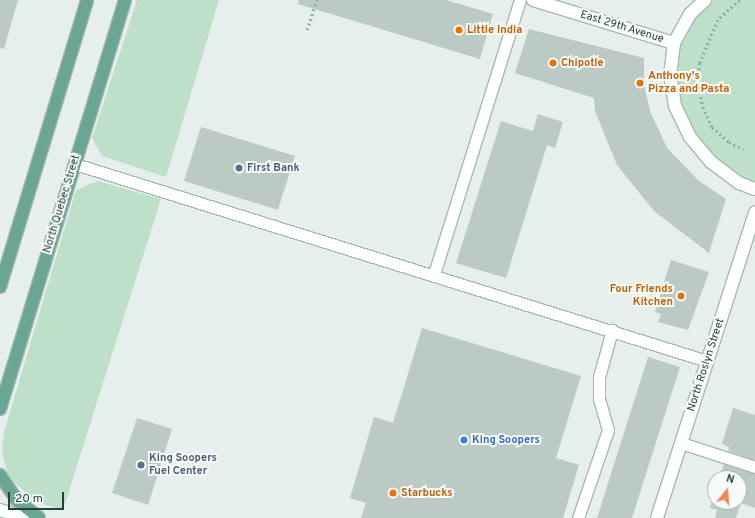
<!DOCTYPE html>
<html>
<head>
<meta charset="utf-8">
<style>
  body { margin:0 }
  #map { position:relative; width:755px; height:518px; overflow:hidden; background:#e6efeb; font-family:Overpass,sans-serif }
  div>[style] { position:absolute }
  .green>* { inset:0; background:#bfe0c8 }
  .building>* { inset:0; background:#bbcac4 }
  .path>* { height:2.5px; margin-top:-1.25px; transform-origin:0; background:repeating-linear-gradient(90deg,#86b3a5 0 2px,transparent 0 5px) }
  .roads { filter:drop-shadow(1px 0 #a8b8b2) drop-shadow(-1px 0 #a8b8b2) drop-shadow(0 1px #a8b8b2) drop-shadow(0 -1px #a8b8b2) }
  .service>* { height:11px; margin:-5.5px; padding:0 5.5px; transform-origin:5.5px; border-radius:5.5px; background:#fff }
  .minor>* { height:12px; margin:-6px; padding:0 6px; transform-origin:6px; border-radius:6px; background:#fff }
  .tertiary>* { height:12px; margin:-6px; padding:0 6px; transform-origin:6px; border-radius:6px; background:#fff }
  .primary>* { height:12px; margin:-6px; padding:0 6px; transform-origin:6px; border-radius:6px; background:#6aa596 }
  .dots>* { width:11px; height:11px; translate:-50% -50%; box-sizing:border-box; border:2px solid #f7fbf9; border-radius:50% }
  span { translate:-50% -50%; white-space:nowrap; text-align:center; line-height:1.15; -webkit-text-stroke:4px #f7fbf9; paint-order:stroke }
  .street-label { font-size:11px; color:#24423a }
  .food-label { font-size:11px; color:#c56008; font-weight:700 }
  .left { translate:0 -50%; text-align:left }
  .right { translate:-100% -50%; text-align:right }
  .service-label { font-size:11px; color:#4e5e75; font-weight:700 }
  .shop-label { font-size:11px; color:#366cbe; font-weight:700 }
  .north { position:absolute; left:707px; top:470px; width:40px; height:40px; box-sizing:border-box; background:#f7fbf9; border:1px solid #a3b1ad; border-radius:50%; rotate:17deg; font-size:11px; font-weight:700; line-height:16px; text-align:center; color:#24423a }
  .north::after { content:''; display:block; margin:auto; width:14px; height:18px; background:#f4845f; clip-path:polygon(50% 0,100% 100%,50% 72%,0 100%) }
  .scale { position:absolute; left:8px; top:492px; width:56px; height:18px; box-sizing:border-box; border:2px solid #24423a; border-top:0; padding-left:5px; font-size:12px; line-height:14px; white-space:nowrap; color:#24423a; -webkit-text-stroke:3px #f7fbf9; paint-order:stroke }
</style>
</head>
<body>
<div id="map">
  <div class="green">
    <div style="clip-path:polygon(137px 0,219px 0,166px 177px,102px 156px,92px 138px)"></div>
    <div style="clip-path:polygon(705px 0,755px 0,755px 189px,716px 166px,675px 106px,674px 43px)"></div>
    <div style="clip-path:polygon(98px 181px,161px 199px,63px 510px,37px 502px,8px 477px,2px 451px,4px 432px,76px 190px)"></div>
  </div>
  <div class="building">
    <div style="clip-path:polygon(0 0,18px 0,4px 49px,0 48px)"></div>
    <div style="clip-path:polygon(299px 0,446px 0,493px 14px,480px 59px,298px 4px)"></div>
    <div style="clip-path:polygon(529px 29px,644px 58px,644px 84px,650px 111px,667px 148px,699px 181px,726px 199px,709px 253px,654px 211px,617px 165px,595px 111px,594px 98px,515px 73px)"></div>
    <div style="clip-path:polygon(538px 114px,563px 122px,555px 148px,547px 145px,506px 278px,456px 263px,501px 121px,533px 131px)"></div>
    <div style="clip-path:polygon(201px 127px,295px 156px,278px 210px,184px 181px)"></div>
    <div style="clip-path:polygon(671px 260px,709px 272px,688px 330px,658px 322px,661px 314px,655px 312px)"></div>
    <div style="clip-path:polygon(422px 328px,581px 376px,556px 458px,579px 465px,563px 518px,361px 518px,366px 503px,350px 498px,374px 417px,393px 423px)"></div>
    <div style="clip-path:polygon(648px 357px,680px 367px,632px 518px,597px 518px)"></div>
    <div style="clip-path:polygon(733px 408px,755px 415px,755px 460px,728px 451px,729px 447px,722px 444px)"></div>
    <div style="clip-path:polygon(137px 418px,172px 429px,148px 505px,112px 493px)"></div>
    <div style="clip-path:polygon(724px 464px,755px 474px,755px 508px,741px 503px,736px 518px,715px 518px,717px 510px,710px 508px,715px 493px,715px 502px,739px 502px,739px 478px,719px 478px)"></div>
  </div>
  <div class="path">
    <div style="left:740px;top:0;width:30px;rotate:138deg"></div>
    <div style="left:718px;top:20px;width:47px;rotate:112.7deg"></div>
    <div style="left:700px;top:63px;width:19px;rotate:96deg"></div>
    <div style="left:698px;top:82px;width:25px;rotate:79deg"></div>
    <div style="left:703px;top:107px;width:22px;rotate:66deg"></div>
    <div style="left:712px;top:127px;width:23px;rotate:41deg"></div>
    <div style="left:729px;top:142px;width:16px;rotate:27deg"></div>
    <div style="left:307px;top:30px;width:32px;rotate:-72deg"></div>
  </div>
  <div class="roads">
    <div class="service">
      <div style="left:75px;top:164px;width:662px;rotate:17.31deg"></div>
      <div style="left:434px;top:274px;width:287px;rotate:-72.6deg"></div>
      <div style="left:681px;top:443px;width:78px;rotate:18deg"></div>
      <div style="left:578px;top:518px;width:93px;rotate:-71.2deg"></div>
      <div style="left:608px;top:430px;width:32px;rotate:-106deg"></div>
      <div style="left:599px;top:399px;width:22px;rotate:-90deg"></div>
      <div style="left:599px;top:377px;width:49px;rotate:-74.5deg"></div>
    </div>
    <div class="minor">
      <div style="left:0;top:510px;width:28px;rotate:17deg"></div>
    </div>
    <div class="tertiary">
      <div style="left:533px;top:0;width:147px;rotate:17deg"></div>
      <div style="left:705px;top:0;width:21px;rotate:137deg"></div>
      <div style="left:690px;top:14px;width:33px;rotate:119deg"></div>
      <div style="left:674px;top:43px;width:31px;rotate:97deg"></div>
      <div style="left:670px;top:74px;width:32px;rotate:81deg"></div>
      <div style="left:675px;top:106px;width:34px;rotate:64deg"></div>
      <div style="left:690px;top:137px;width:33px;rotate:50deg"></div>
      <div style="left:711px;top:162px;width:35px;rotate:37deg"></div>
      <div style="left:739px;top:183px;width:17px;rotate:21deg"></div>
      <div style="left:657px;top:518px;width:321px;rotate:-72.2deg"></div>
    </div>
    <div class="primary">
      <div style="left:0;top:287px;width:300px;rotate:-73.1deg"></div>
      <div style="left:0;top:409px;width:428px;rotate:-73deg"></div>
      <div style="left:0;top:475px;width:30px;rotate:56deg"></div>
      <div style="left:17px;top:500px;width:28px;rotate:39deg"></div>
    </div>
  </div>
  <div class="dots">
    <div style="left:459px;top:30px;background:#e8710a"></div>
    <div style="left:553px;top:63px;background:#e8710a"></div>
    <div style="left:640px;top:83px;background:#e8710a"></div>
    <div style="left:239px;top:168px;background:#5c6f8a"></div>
    <div style="left:681px;top:296px;background:#e8710a"></div>
    <div style="left:464px;top:440px;background:#3f7fe0"></div>
    <div style="left:141px;top:465px;background:#5c6f8a"></div>
    <div style="left:393px;top:493px;background:#e8710a"></div>
  </div>
  <div class="street-label">
    <span style="left:622px;top:27px;rotate:17deg">East 29th Avenue</span>
    <span style="left:62px;top:204px;rotate:-73deg">North Quebec Street</span>
    <span style="left:706px;top:365px;rotate:-72deg">North Roslyn Street</span>
  </div>
  <div class="food-label">
    <span class="left" style="left:467px;top:30px">Little India</span>
    <span class="left" style="left:561px;top:63px">Chipotle</span>
    <span class="left" style="left:648px;top:83px">Anthony's<br>Pizza and Pasta</span>
    <span class="right" style="left:673px;top:296px">Four Friends<br>Kitchen</span>
    <span class="left" style="left:401px;top:493px">Starbucks</span>
  </div>
  <div class="service-label">
    <span class="left" style="left:247px;top:168px">First Bank</span>
    <span class="left" style="left:149px;top:465px">King Soopers<br>Fuel Center</span>
  </div>
  <div class="shop-label">
    <span class="left" style="left:472px;top:440px">King Soopers</span>
  </div>
  <div class="north">N</div>
  <div class="scale">20 m</div>
</div>
</body>
</html>
